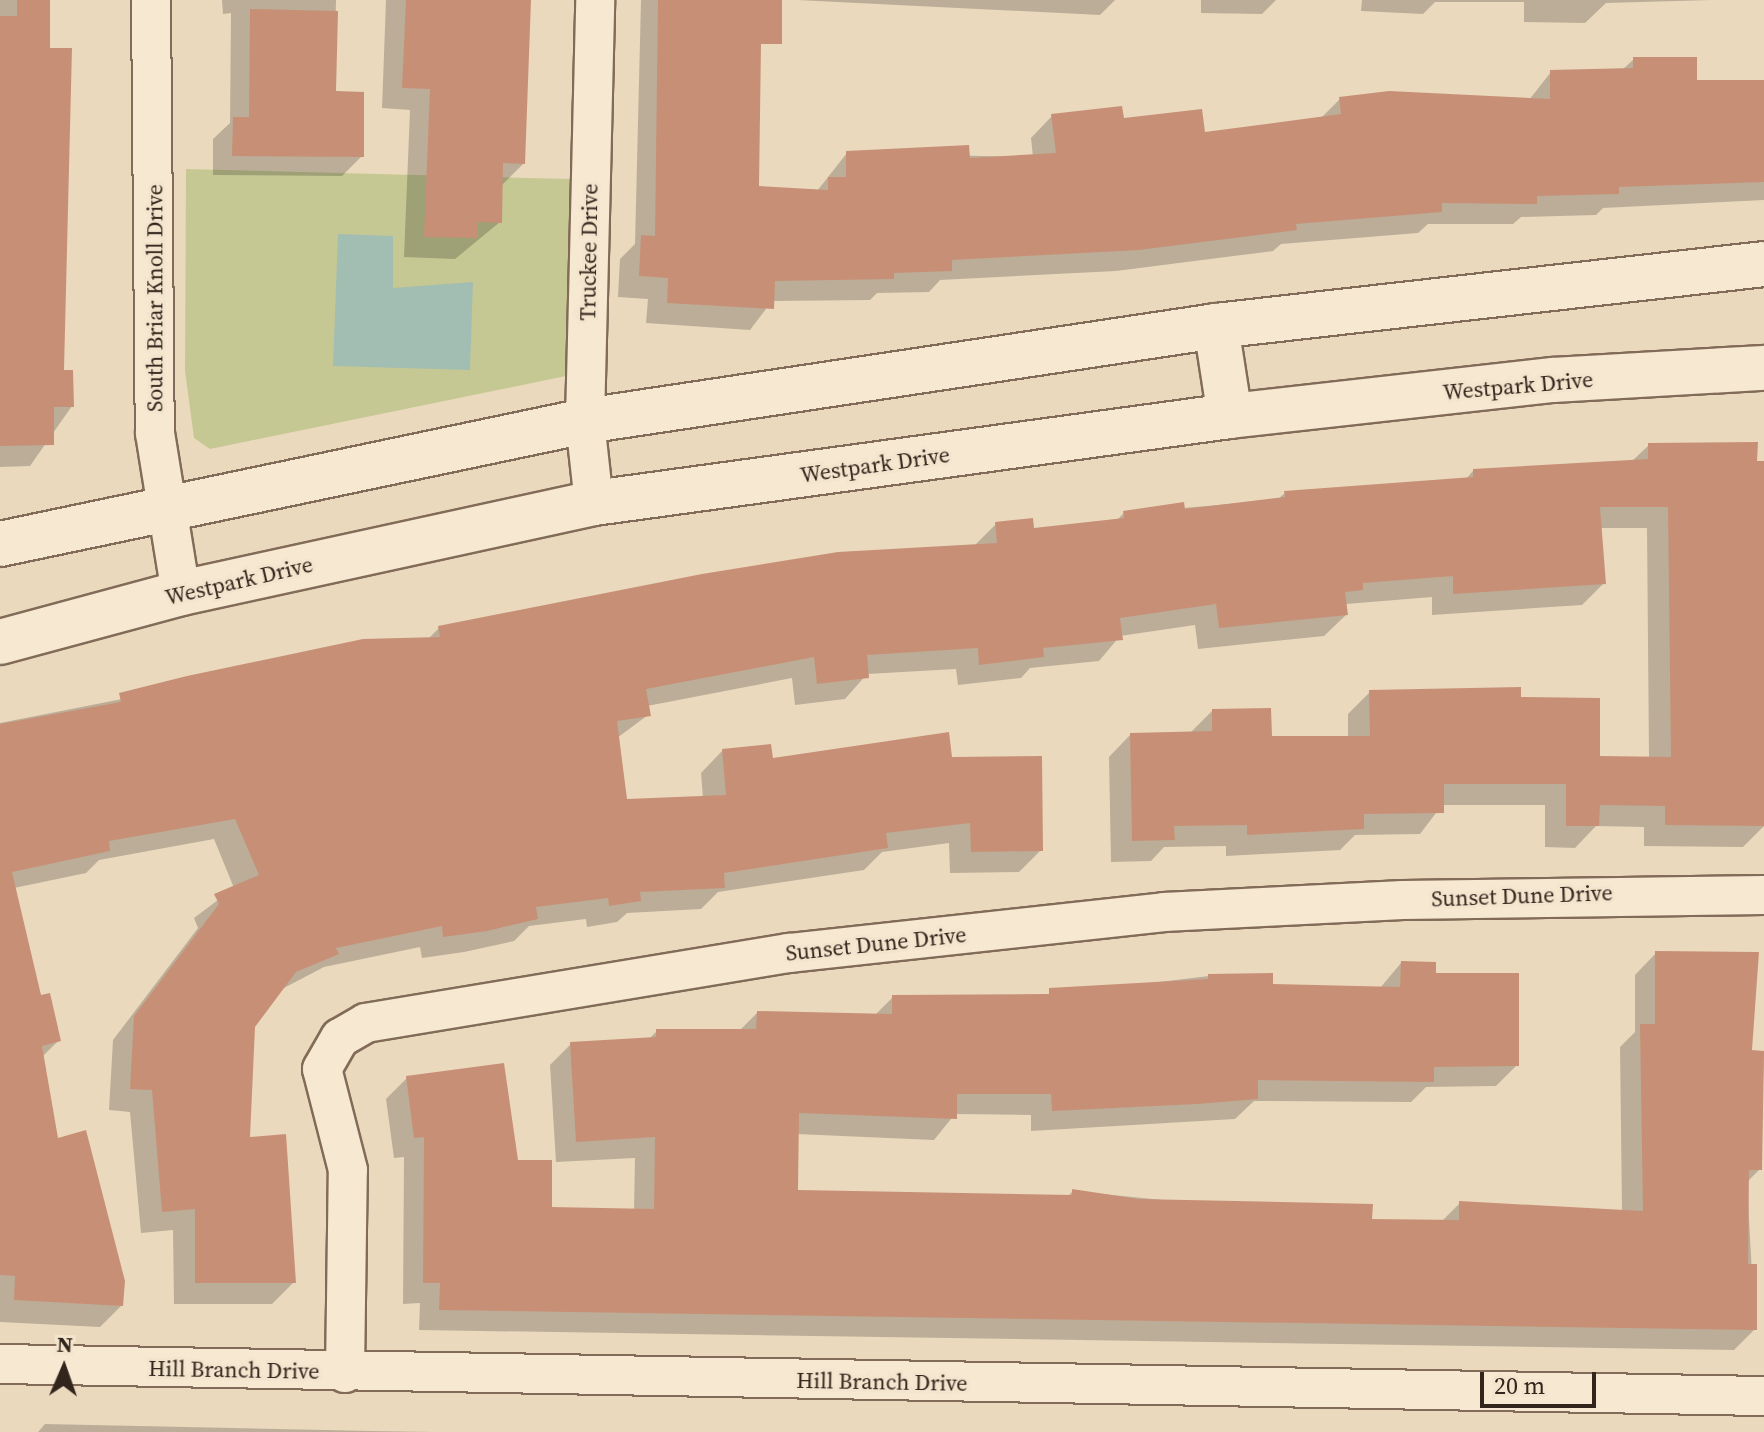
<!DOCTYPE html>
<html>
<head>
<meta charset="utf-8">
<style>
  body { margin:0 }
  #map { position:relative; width:1764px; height:1432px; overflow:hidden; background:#ebd9be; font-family:"Source Serif 4",serif }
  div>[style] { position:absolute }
  .green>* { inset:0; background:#c6c893 }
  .water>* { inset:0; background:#a2bdb2 }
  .shadow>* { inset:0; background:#0003 }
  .building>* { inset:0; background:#c79076 }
  .roads { filter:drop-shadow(2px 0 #826b58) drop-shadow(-2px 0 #826b58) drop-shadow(0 2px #826b58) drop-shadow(0 -2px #826b58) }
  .street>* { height:38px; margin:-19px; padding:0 19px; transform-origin:19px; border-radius:19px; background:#f6e8d1 }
  .secondary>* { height:44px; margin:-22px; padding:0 22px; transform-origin:22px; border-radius:22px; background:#f6e8d1 }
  span { translate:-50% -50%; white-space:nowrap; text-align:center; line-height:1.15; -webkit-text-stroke:6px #f3e5cd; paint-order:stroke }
  .street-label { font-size:22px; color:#32251c }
  .north { position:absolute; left:24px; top:1328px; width:80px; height:80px; -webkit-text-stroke:6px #f3e5cd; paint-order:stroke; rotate:2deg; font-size:22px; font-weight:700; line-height:32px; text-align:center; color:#32251c }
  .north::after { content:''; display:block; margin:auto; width:28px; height:36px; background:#32251c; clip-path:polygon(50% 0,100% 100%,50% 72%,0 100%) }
  .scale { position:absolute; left:1480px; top:1372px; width:116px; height:36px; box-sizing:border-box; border:4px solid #32251c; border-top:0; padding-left:10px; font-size:24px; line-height:28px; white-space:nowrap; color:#32251c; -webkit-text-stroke:6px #f3e5cd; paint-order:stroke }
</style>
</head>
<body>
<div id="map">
  <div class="green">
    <div style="clip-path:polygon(186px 169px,570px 179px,566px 376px,210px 449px,194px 438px,185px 371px)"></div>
  </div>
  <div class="water">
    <div style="clip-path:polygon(338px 234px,393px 236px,393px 288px,473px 282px,470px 370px,333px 366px)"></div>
  </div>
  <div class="shadow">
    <div style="clip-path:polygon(0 0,48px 0,48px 50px,70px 50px,62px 372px,72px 406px,30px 466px,0 467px)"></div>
    <div style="clip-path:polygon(222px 0,336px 0,334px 93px,362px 156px,342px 176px,213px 175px,213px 139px,230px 123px,231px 13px,223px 14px)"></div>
    <div style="clip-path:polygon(386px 0,528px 0,523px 164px,502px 185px,500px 222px,455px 259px,404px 257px,410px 110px,382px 108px)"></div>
    <div style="clip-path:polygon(641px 0,760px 0,757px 187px,817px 191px,847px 153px,1033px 157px,1031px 138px,1052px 116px,1203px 135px,1321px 118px,1340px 99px,1529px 100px,1551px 72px,1622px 70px,1634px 59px,1695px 82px,1764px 82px,1764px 200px,1603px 208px,1596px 215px,1521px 217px,1513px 224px,1428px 224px,1418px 233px,1281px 244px,1273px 251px,1116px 271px,940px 280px,929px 292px,877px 293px,870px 300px,772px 301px,750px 330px,646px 323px,648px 299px,618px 297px,620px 259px,635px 244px)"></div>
    <div style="clip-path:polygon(797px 0,1115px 0,1100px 15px)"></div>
    <div style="clip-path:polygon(1201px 0,1276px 0,1262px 14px,1201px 13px)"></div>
    <div style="clip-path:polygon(1362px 0,1712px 0,1606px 3px,1585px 23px,1524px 22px,1524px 2px,1435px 2px,1423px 14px,1361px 11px)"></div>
    <div style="clip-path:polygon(1649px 445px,1764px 463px,1764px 826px,1743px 847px,1644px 846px,1644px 827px,1596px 826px,1575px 848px,1545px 847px,1545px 805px,1442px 805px,1420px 834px,1355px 835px,1340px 850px,1226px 856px,1226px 846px,1164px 847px,1151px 861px,1111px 862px,1109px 757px,1130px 735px,1190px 733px,1212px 711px,1270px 738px,1348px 738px,1348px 714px,1370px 692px,1519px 699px,1598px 758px,1649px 758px,1647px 528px,1600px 528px,1604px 583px,1582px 605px,1432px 615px,1432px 597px,1346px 604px,1346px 615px,1324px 636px,1198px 649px,1195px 625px,1120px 636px,1099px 661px,1030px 668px,1021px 678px,958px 685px,956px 669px,867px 674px,845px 699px,795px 705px,792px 678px,647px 706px,648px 715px,617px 738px,626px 801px,703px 798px,701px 773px,722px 751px,771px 760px,950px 759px,1041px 850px,1019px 872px,950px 873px,949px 843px,882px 852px,864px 870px,718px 892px,701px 909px,627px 913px,617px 922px,587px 927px,586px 919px,529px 926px,514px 941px,464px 952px,422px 958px,420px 947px,324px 967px,280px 990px,254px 1026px,248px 1139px,294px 1282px,272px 1304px,174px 1304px,173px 1230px,141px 1233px,130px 1112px,109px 1110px,113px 1040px,198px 928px,194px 918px,234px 888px,214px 839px,99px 860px,86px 873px,14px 888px,40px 998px,59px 1040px,42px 1057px,56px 1140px,122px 1305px,100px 1327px,0 1322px,0 723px,428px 639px,439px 628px,974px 546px,996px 524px,1032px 530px,1116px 521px,1124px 513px,1277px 500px,1285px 493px,1465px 480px,1473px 471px,1631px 462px)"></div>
    <div style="clip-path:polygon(1656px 953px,1750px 1052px,1764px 1053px,1760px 1169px,1747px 1182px,1755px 1329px,1734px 1350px,419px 1330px,420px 1303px,403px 1304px,404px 1157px,394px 1158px,386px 1099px,407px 1078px,516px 1163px,550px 1209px,634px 1210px,635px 1158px,556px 1162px,550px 1065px,571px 1044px,649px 1039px,657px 1031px,739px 1031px,757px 1013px,874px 1016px,893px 997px,1043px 996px,1209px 976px,1271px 986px,1380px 988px,1401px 963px,1434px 975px,1517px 1065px,1496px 1086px,1426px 1087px,1411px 1102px,1254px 1101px,1235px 1119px,1031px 1131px,1031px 1115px,955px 1114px,934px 1140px,796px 1134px,796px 1192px,1067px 1197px,1073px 1191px,1370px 1221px,1441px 1222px,1460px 1203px,1622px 1212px,1620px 1047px,1635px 1032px,1635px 975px)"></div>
    <div style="clip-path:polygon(45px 1424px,371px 1431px,433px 1432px,38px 1432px)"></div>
  </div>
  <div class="building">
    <div style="clip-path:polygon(17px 0,50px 0,50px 48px,72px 48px,64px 370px,73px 370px,74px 407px,54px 407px,54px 445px,0 446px,0 16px,17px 16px)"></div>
    <div style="clip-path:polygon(406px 0,531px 0,525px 164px,503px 163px,502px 223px,478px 222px,478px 238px,424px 237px,430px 89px,402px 88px)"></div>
    <div style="clip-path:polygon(658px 0,782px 0,782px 44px,761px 44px,759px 186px,828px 190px,828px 177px,846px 177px,846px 151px,969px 145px,970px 158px,1056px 153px,1051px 114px,1122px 106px,1124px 118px,1202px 109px,1205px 132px,1341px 114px,1339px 97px,1389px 91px,1550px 99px,1550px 70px,1633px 68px,1633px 57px,1697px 57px,1697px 80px,1764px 80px,1764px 182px,1619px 187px,1619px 194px,1537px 196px,1537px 204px,1442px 203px,1442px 212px,1296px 224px,1297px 230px,1139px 250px,952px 260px,952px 271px,894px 273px,894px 279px,775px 281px,774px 309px,667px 303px,668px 278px,639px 276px,641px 235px,655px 236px)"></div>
    <div style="clip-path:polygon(250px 9px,338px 11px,336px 91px,364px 92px,364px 157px,232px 156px,233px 117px,249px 117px)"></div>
    <div style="clip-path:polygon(1758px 442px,1757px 461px,1764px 461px,1764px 826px,1665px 825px,1665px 806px,1600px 805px,1599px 826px,1566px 826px,1566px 784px,1444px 784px,1444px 813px,1364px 814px,1364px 829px,1247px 835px,1247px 825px,1174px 826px,1175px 840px,1132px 841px,1130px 733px,1212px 731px,1212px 709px,1271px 708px,1272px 736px,1370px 736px,1369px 690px,1521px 687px,1521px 697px,1600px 698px,1600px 756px,1671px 757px,1668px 507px,1600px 507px,1606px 584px,1453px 594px,1453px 576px,1363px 583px,1363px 590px,1345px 592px,1348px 615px,1219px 628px,1216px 604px,1120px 618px,1123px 640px,1043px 648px,1044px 657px,979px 665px,978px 648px,867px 655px,869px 678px,817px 684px,814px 657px,646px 689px,651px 716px,617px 721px,627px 799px,726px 795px,722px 749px,771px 744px,773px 758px,949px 732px,952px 757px,1042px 756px,1043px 851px,971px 852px,970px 823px,886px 833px,888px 848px,724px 873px,725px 888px,640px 892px,641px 901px,609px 906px,608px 898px,536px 907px,538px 919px,487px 931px,443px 937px,442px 926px,336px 948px,339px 954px,296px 972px,255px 1027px,250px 1137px,286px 1134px,296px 1283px,195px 1283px,195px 1209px,162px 1212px,152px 1090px,130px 1089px,134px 1016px,219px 904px,214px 894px,259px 875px,235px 819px,109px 841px,110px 851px,12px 872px,41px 995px,50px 993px,61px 1041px,42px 1046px,58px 1138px,86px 1130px,125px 1281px,123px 1306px,14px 1300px,15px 1276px,0 1275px,0 724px,121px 702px,119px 693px,187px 676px,363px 639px,440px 637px,438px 626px,702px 574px,838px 552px,997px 543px,995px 522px,1033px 518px,1034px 528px,1124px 518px,1123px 511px,1184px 502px,1185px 509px,1285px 497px,1284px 491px,1473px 477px,1473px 469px,1648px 459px,1648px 443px)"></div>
    <div style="clip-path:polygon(1655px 951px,1759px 952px,1752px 1050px,1764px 1051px,1762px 1170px,1749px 1170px,1748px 1264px,1757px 1264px,1757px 1330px,439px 1310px,440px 1283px,423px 1283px,424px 1137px,414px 1138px,406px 1076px,504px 1063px,518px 1160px,552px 1160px,552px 1207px,654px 1209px,655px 1137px,576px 1142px,570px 1042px,656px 1037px,656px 1029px,756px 1029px,757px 1011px,892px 1014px,892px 995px,1049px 994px,1049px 988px,1208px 979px,1208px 974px,1273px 973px,1273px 984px,1400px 987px,1401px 961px,1436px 962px,1436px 973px,1519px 973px,1519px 1066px,1434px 1067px,1434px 1082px,1258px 1080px,1258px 1099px,1197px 1104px,1052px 1111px,1051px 1094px,957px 1094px,957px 1119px,799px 1113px,798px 1190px,1072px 1195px,1072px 1189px,1138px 1199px,1373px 1204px,1372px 1219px,1459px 1220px,1459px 1201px,1643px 1211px,1640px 1024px,1655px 1024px)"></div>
  </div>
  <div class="roads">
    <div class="street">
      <div style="left:151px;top:0;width:433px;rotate:89.5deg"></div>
      <div style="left:155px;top:433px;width:162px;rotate:80.8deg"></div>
      <div style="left:594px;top:503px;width:82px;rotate:-96.3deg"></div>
      <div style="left:585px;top:421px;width:421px;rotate:-88.6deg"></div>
      <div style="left:0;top:1364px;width:1764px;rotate:1.04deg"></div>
      <div style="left:345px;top:1373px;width:203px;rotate:-89.2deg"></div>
      <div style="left:348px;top:1170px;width:104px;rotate:-104.4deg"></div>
      <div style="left:322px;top:1069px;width:36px;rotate:-60deg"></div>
      <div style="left:340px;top:1038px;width:30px;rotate:-30deg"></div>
      <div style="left:366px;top:1023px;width:429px;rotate:-9.4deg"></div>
      <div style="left:789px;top:953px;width:377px;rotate:-6.2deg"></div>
      <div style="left:1164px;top:912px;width:239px;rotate:-2.9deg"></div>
      <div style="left:1403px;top:900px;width:361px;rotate:-0.8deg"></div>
    </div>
    <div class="secondary">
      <div style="left:1216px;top:326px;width:91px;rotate:81.2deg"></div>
      <div style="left:0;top:544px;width:598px;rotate:-11.87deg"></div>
      <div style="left:585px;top:421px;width:638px;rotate:-8.56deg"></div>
      <div style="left:1216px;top:326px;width:551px;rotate:-6.45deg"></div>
      <div style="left:0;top:642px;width:188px;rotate:-15.1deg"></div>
      <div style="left:181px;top:593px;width:423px;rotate:-12.3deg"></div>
      <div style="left:594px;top:503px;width:642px;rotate:-7.79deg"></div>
      <div style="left:1230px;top:416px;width:325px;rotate:-6.4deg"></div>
      <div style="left:1553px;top:380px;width:211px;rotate:-3.3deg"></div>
    </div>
  </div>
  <div class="street-label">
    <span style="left:589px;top:252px;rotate:-89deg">Truckee Drive</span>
    <span style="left:155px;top:298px;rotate:-90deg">South Briar Knoll Drive</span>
    <span style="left:1518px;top:386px;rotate:-5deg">Westpark Drive</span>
    <span style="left:875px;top:465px;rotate:-8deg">Westpark Drive</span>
    <span style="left:239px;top:581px;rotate:-13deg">Westpark Drive</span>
    <span style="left:1522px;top:896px;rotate:-2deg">Sunset Dune Drive</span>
    <span style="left:876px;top:944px;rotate:-6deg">Sunset Dune Drive</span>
    <span style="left:234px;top:1370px;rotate:1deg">Hill Branch Drive</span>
    <span style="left:882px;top:1382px;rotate:1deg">Hill Branch Drive</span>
  </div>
  <div class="north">N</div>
  <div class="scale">20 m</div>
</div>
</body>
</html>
